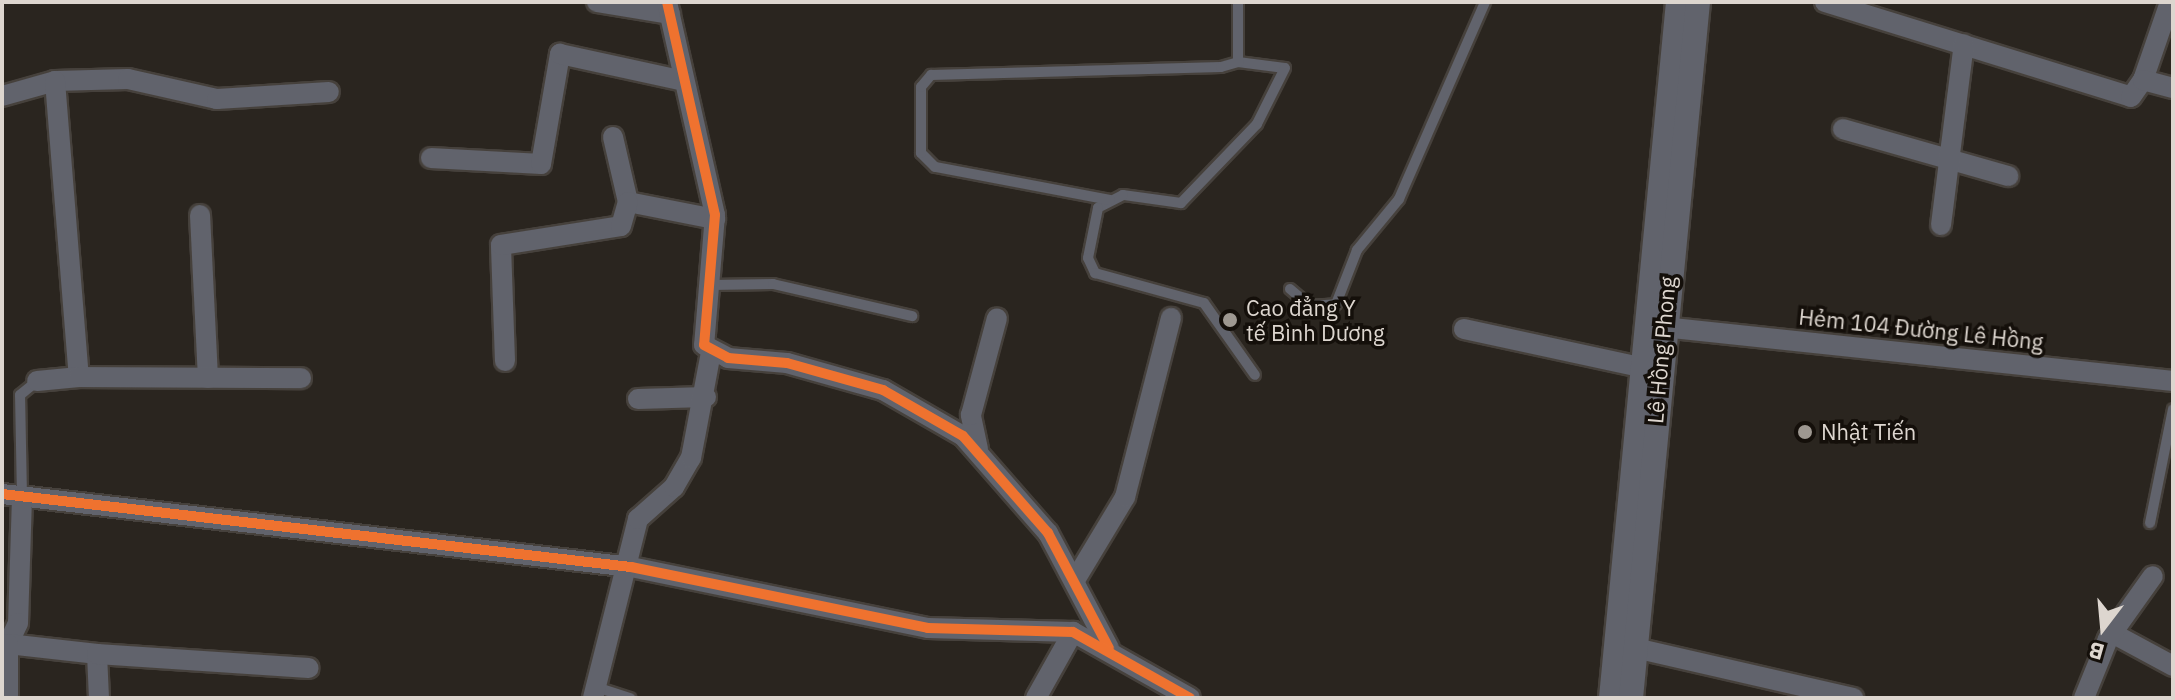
<!DOCTYPE html>
<html>
<head>
<meta charset="utf-8">
<style>
  body { margin:0 }
  #map { position:relative; width:2175px; height:700px; overflow:hidden; background:#2a251f; font-family:"IBM Plex Sans",sans-serif }
  div>[style] { position:absolute }
  .roads { filter:drop-shadow(2px 0 #46413c) drop-shadow(-2px 0 #46413c) drop-shadow(0 2px #46413c) drop-shadow(0 -2px #46413c) }
  .service>* { height:10px; margin:-5px; padding:0 5px; transform-origin:5px; border-radius:5px; background:#61636c }
  .minor>* { height:20px; margin:-10px; padding:0 10px; transform-origin:10px; border-radius:10px; background:#61636c }
  .tertiary>* { height:24px; margin:-12px; padding:0 12px; transform-origin:12px; border-radius:12px; background:#61636c }
  .cycleway>* { height:10px; margin:-5px; padding:0 5px; transform-origin:5px; border-radius:5px; background:#ef722f }
  .dots>* { width:22px; height:22px; translate:-50% -50%; box-sizing:border-box; border:4px solid #140f0a; border-radius:50% }
  span { translate:-50% -50%; white-space:nowrap; text-align:center; line-height:1.15; -webkit-text-stroke:7px #140f0a; paint-order:stroke }
  .poi-label { font-size:22px; color:#ddd6cf }
  .left { translate:0 -50%; text-align:left }
  .street-label { font-size:22px; color:#ddd6cf }
  .frame { position:absolute; inset:0; border:4px solid #ddd6cf; pointer-events:none }
  .north { position:absolute; left:2063px; top:588px; width:80px; height:80px; -webkit-text-stroke:6px #140f0a; paint-order:stroke; rotate:196deg; font-size:22px; font-weight:700; line-height:32px; text-align:center; color:#ddd6cf }
  .north::after { content:''; display:block; margin:auto; width:28px; height:36px; background:#ddd6cf; clip-path:polygon(50% 0,100% 100%,50% 72%,0 100%) }
</style>
</head>
<body>
<div id="map">
  <div class="roads">
    <div class="service">
      <div style="left:1238px;top:62px;width:47px;rotate:7.3deg"></div>
      <div style="left:1285px;top:68px;width:63px;rotate:116.6deg"></div>
      <div style="left:1257px;top:124px;width:110px;rotate:133.9deg"></div>
      <div style="left:1181px;top:203px;width:59px;rotate:-172.1deg"></div>
      <div style="left:1123px;top:195px;width:28px;rotate:153deg"></div>
      <div style="left:1098px;top:208px;width:51px;rotate:101.3deg"></div>
      <div style="left:1088px;top:258px;width:17px;rotate:65deg"></div>
      <div style="left:1095px;top:273px;width:113px;rotate:15.4deg"></div>
      <div style="left:1204px;top:303px;width:88px;rotate:54.7deg"></div>
      <div style="left:1110px;top:200px;width:178px;rotate:-169.3deg"></div>
      <div style="left:935px;top:167px;width:20px;rotate:-135deg"></div>
      <div style="left:921px;top:153px;width:66px;rotate:-90deg"></div>
      <div style="left:921px;top:87px;width:16px;rotate:-50deg"></div>
      <div style="left:931px;top:75px;width:290px;rotate:-1.6deg"></div>
      <div style="left:1221px;top:67px;width:18px;rotate:-16deg"></div>
      <div style="left:1238px;top:62px;width:60px;rotate:-90deg"></div>
      <div style="left:711px;top:285px;width:62px;rotate:-0.9deg"></div>
      <div style="left:773px;top:284px;width:143px;rotate:13deg"></div>
      <div style="left:1290px;top:289px;width:26px;rotate:40deg"></div>
      <div style="left:1310px;top:306px;width:26px;rotate:-4deg"></div>
      <div style="left:1336px;top:304px;width:58px;rotate:-68.7deg"></div>
      <div style="left:1357px;top:250px;width:66px;rotate:-50.5deg"></div>
      <div style="left:1399px;top:199px;width:215px;rotate:-66.4deg"></div>
      <div style="left:22px;top:497px;width:102px;rotate:-91.1deg"></div>
      <div style="left:20px;top:395px;width:22px;rotate:-39deg"></div>
      <div style="left:2150px;top:523px;width:116px;rotate:-78.6deg"></div>
      <div style="left:596px;top:687px;width:36px;rotate:18deg"></div>
    </div>
    <div class="minor">
      <div style="left:597px;top:2px;width:74px;rotate:9.3deg"></div>
      <div style="left:667px;top:2px;width:218px;rotate:77.3deg"></div>
      <div style="left:715px;top:215px;width:130px;rotate:94.8deg"></div>
      <div style="left:704px;top:345px;width:27px;rotate:28deg"></div>
      <div style="left:728px;top:358px;width:59px;rotate:4.8deg"></div>
      <div style="left:787px;top:363px;width:100px;rotate:15.7deg"></div>
      <div style="left:883px;top:390px;width:92px;rotate:29.9deg"></div>
      <div style="left:963px;top:436px;width:129px;rotate:48.8deg"></div>
      <div style="left:1048px;top:533px;width:130px;rotate:62.1deg"></div>
      <div style="left:1825px;top:2px;width:320px;rotate:17.2deg"></div>
      <div style="left:2131px;top:97px;width:21px;rotate:-55deg"></div>
      <div style="left:2170px;top:2px;width:83px;rotate:109.1deg"></div>
      <div style="left:2143px;top:80px;width:31px;rotate:15deg"></div>
      <div style="left:55px;top:81px;width:73px;rotate:-1.6deg"></div>
      <div style="left:128px;top:79px;width:91px;rotate:12.7deg"></div>
      <div style="left:217px;top:99px;width:112px;rotate:-3.6deg"></div>
      <div style="left:2px;top:96px;width:55px;rotate:-15.8deg"></div>
      <div style="left:55px;top:81px;width:297px;rotate:85.4deg"></div>
      <div style="left:79px;top:377px;width:42px;rotate:174.6deg"></div>
      <div style="left:1843px;top:129px;width:172px;rotate:15.9deg"></div>
      <div style="left:613px;top:137px;width:67px;rotate:77deg"></div>
      <div style="left:628px;top:202px;width:89px;rotate:11.1deg"></div>
      <div style="left:431px;top:158px;width:110px;rotate:3.1deg"></div>
      <div style="left:541px;top:164px;width:112px;rotate:-80.2deg"></div>
      <div style="left:560px;top:54px;width:127px;rotate:12.3deg"></div>
      <div style="left:200px;top:215px;width:163px;rotate:87.2deg"></div>
      <div style="left:1941px;top:225px;width:182px;rotate:-82.8deg"></div>
      <div style="left:1663px;top:327px;width:513px;rotate:6.04deg"></div>
      <div style="left:1464px;top:329px;width:180px;rotate:12.2deg"></div>
      <div style="left:505px;top:361px;width:116px;rotate:-92deg"></div>
      <div style="left:501px;top:245px;width:121px;rotate:-9deg"></div>
      <div style="left:621px;top:226px;width:25px;rotate:-74deg"></div>
      <div style="left:79px;top:377px;width:222px;rotate:0.3deg"></div>
      <div style="left:638px;top:399px;width:68px;rotate:-1.7deg"></div>
      <div style="left:978px;top:449px;width:35px;rotate:-102deg"></div>
      <div style="left:971px;top:415px;width:100px;rotate:-75deg"></div>
      <div style="left:2px;top:494px;width:633px;rotate:6.62deg"></div>
      <div style="left:631px;top:567px;width:303px;rotate:11.6deg"></div>
      <div style="left:928px;top:628px;width:145px;rotate:1.6deg"></div>
      <div style="left:1073px;top:632px;width:134px;rotate:29.4deg"></div>
      <div style="left:22px;top:497px;width:126px;rotate:91.8deg"></div>
      <div style="left:18px;top:623px;width:23px;rotate:115deg"></div>
      <div style="left:8px;top:644px;width:90px;rotate:6.4deg"></div>
      <div style="left:97px;top:654px;width:44px;rotate:87.4deg"></div>
      <div style="left:1075px;top:580px;width:97px;rotate:-58.9deg"></div>
      <div style="left:1125px;top:497px;width:185px;rotate:-75.6deg"></div>
      <div style="left:2112px;top:633px;width:69px;rotate:28.4deg"></div>
      <div style="left:8px;top:644px;width:54px;rotate:90deg"></div>
      <div style="left:1635px;top:648px;width:224px;rotate:12.9deg"></div>
      <div style="left:97px;top:654px;width:212px;rotate:3.8deg"></div>
      <div style="left:593px;top:698px;width:185px;rotate:-75.9deg"></div>
      <div style="left:638px;top:519px;width:48px;rotate:-41.6deg"></div>
      <div style="left:674px;top:487px;width:34px;rotate:-60deg"></div>
      <div style="left:691px;top:458px;width:108px;rotate:-79.3deg"></div>
      <div style="left:1036px;top:698px;width:76px;rotate:-60.7deg"></div>
      <div style="left:2084px;top:698px;width:64px;rotate:-67.9deg"></div>
      <div style="left:2108px;top:639px;width:77px;rotate:-54.5deg"></div>
    </div>
    <div class="tertiary">
      <div style="left:1611px;top:698px;width:699px;rotate:-84.5deg"></div>
      <div style="left:1631px;top:698px;width:699px;rotate:-84.5deg"></div>
    </div>
  </div>
  <div class="cycleway">
    <div style="left:667px;top:2px;width:218px;rotate:77.3deg"></div>
    <div style="left:715px;top:215px;width:130px;rotate:94.8deg"></div>
    <div style="left:704px;top:345px;width:27px;rotate:28deg"></div>
    <div style="left:728px;top:358px;width:59px;rotate:4.8deg"></div>
    <div style="left:787px;top:363px;width:100px;rotate:15.7deg"></div>
    <div style="left:883px;top:390px;width:92px;rotate:29.9deg"></div>
    <div style="left:963px;top:436px;width:129px;rotate:48.8deg"></div>
    <div style="left:1048px;top:533px;width:130px;rotate:62.1deg"></div>
    <div style="left:2px;top:494px;width:633px;rotate:6.62deg"></div>
    <div style="left:631px;top:567px;width:303px;rotate:11.6deg"></div>
    <div style="left:928px;top:628px;width:145px;rotate:1.6deg"></div>
    <div style="left:1073px;top:632px;width:134px;rotate:29.4deg"></div>
  </div>
  <div class="dots">
    <div style="left:1230px;top:320px;background:#9e9891"></div>
    <div style="left:1805px;top:432px;background:#9e9891"></div>
  </div>
  <div class="poi-label">
    <span class="left" style="left:1246px;top:320px">Cao đẳng Y<br>tế Bình Dương</span>
    <span class="left" style="left:1821px;top:432px">Nhật Tiến</span>
  </div>
  <div class="street-label">
    <span style="left:1921px;top:329px;rotate:6deg">Hẻm 104 Đường Lê Hồng</span>
    <span style="left:1661px;top:350px;rotate:-85deg">Lê Hồng Phong</span>
  </div>
  <div class="frame"></div>
  <div class="north">B</div>
</div>
</body>
</html>
